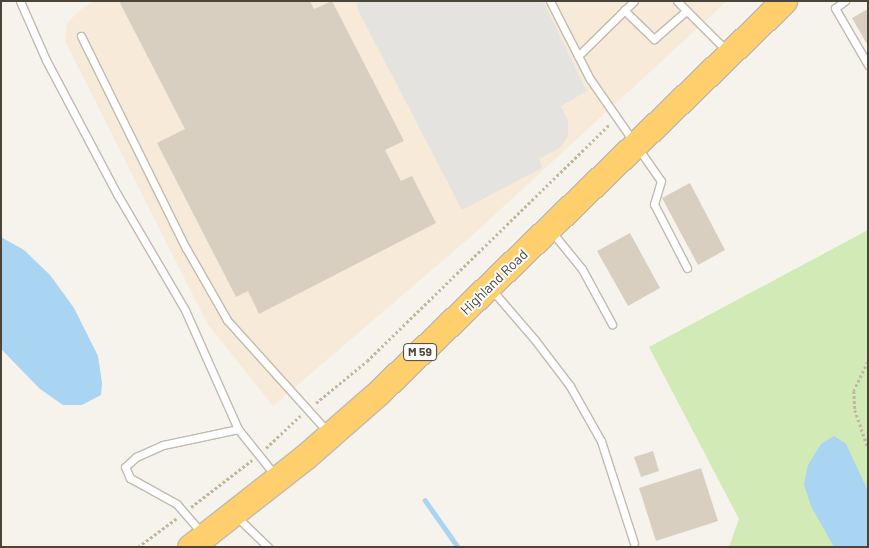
<!DOCTYPE html>
<html>
<head>
<meta charset="utf-8">
<style>
  body { margin:0 }
  #map { position:relative; width:869px; height:548px; overflow:hidden; background:#f6f3ec; font-family:Barlow,sans-serif }
  div>[style] { position:absolute }
  .commercial>* { inset:0; background:#f7ead8 }
  .green>* { inset:0; background:#d2eab5 }
  .parking>* { inset:0; background:#e5e3e0 }
  .water>* { inset:0; background:#a9d4f2 }
  .stream>* { height:4.5px; margin:-2.25px; padding:0 2.25px; transform-origin:2.25px; border-radius:2.25px; background:#a9d4f2 }
  .building>* { inset:0; background:#d8cfc1 }
  .path>* { height:2.5px; margin-top:-1.25px; transform-origin:0; background:repeating-linear-gradient(90deg,#c4b79f 0 2.5px,transparent 0 5px) }
  .roads { filter:drop-shadow(1px 0 #c2bbae) drop-shadow(-1px 0 #c2bbae) drop-shadow(0 1px #c2bbae) drop-shadow(0 -1px #c2bbae) }
  .lane>* { height:7px; margin:-3.5px; padding:0 3.5px; transform-origin:3.5px; border-radius:3.5px; background:#fff }
  .highway>* { height:25px; margin:-12.5px; padding:0 12.5px; transform-origin:12.5px; border-radius:12.5px; background:#ffcf6e }
  span { translate:-50% -50%; white-space:nowrap; text-align:center; line-height:1.15; -webkit-text-stroke:4px #fff; paint-order:stroke }
  .shield-label span { padding:1px 4px; background:#fff; border:1px solid; border-radius:4px; -webkit-text-stroke-width:0 }
  .shield-label { font-size:12px; color:#4b4439; font-weight:700 }
  .street-label { font-size:14px; color:#4b4439 }
  .frame { position:absolute; inset:0; border:2px solid #4b4439; pointer-events:none }
</style>
</head>
<body>
<div id="map">
  <div class="commercial">
    <div style="clip-path:polygon(95px 1px,727px 1px,476px 232px,273px 406px,207px 323px,65px 41px,67px 23px,81px 9px)"></div>
  </div>
  <div class="green">
    <div style="clip-path:polygon(868px 230px,868px 547px,729px 547px,739px 519px,649px 347px)"></div>
  </div>
  <div class="parking">
    <div style="clip-path:polygon(356px 1px,543px 1px,587px 91px,561px 106px,568px 121px,568px 136px,561px 147px,539px 159px,542px 168px,462px 210px,359px 12px)"></div>
  </div>
  <div class="water">
    <div style="clip-path:polygon(1px 237px,24px 250px,50px 275px,74px 308px,98px 356px,102px 383px,101px 395px,82px 405px,63px 405px,40px 389px,1px 349px)"></div>
    <div style="clip-path:polygon(834px 436px,846px 444px,868px 491px,868px 547px,834px 547px,811px 506px,804px 484px,808px 465px,821px 444px)"></div>
  </div>
  <div class="stream">
    <div style="left:425px;top:500px;width:57px;rotate:54.9deg"></div>
  </div>
  <div class="building">
    <div style="clip-path:polygon(119px 1px,310px 1px,314px 9px,332px 1px,404px 141px,385px 150px,401px 181px,412px 176px,436px 223px,259px 314px,248px 291px,236px 297px,157px 143px,185px 129px)"></div>
    <div style="clip-path:polygon(868px 9px,868px 46px,852px 18px)"></div>
    <div style="clip-path:polygon(690px 183px,725px 250px,698px 265px,662px 198px)"></div>
    <div style="clip-path:polygon(630px 233px,660px 288px,628px 306px,597px 251px)"></div>
    <div style="clip-path:polygon(653px 451px,659px 471px,641px 477px,634px 457px)"></div>
    <div style="clip-path:polygon(701px 468px,718px 521px,656px 541px,639px 488px)"></div>
  </div>
  <div class="path">
    <div style="left:868px;top:362px;width:32px;rotate:116deg"></div>
    <div style="left:854px;top:391px;width:19px;rotate:87deg"></div>
    <div style="left:855px;top:410px;width:40px;rotate:71.1deg"></div>
    <div style="left:316px;top:403px;width:66px;rotate:-39.5deg"></div>
    <div style="left:367px;top:361px;width:338px;rotate:-44.3deg"></div>
    <div style="left:266px;top:448px;width:47px;rotate:-43.3deg"></div>
    <div style="left:191px;top:507px;width:77px;rotate:-37.6deg"></div>
    <div style="left:138px;top:547px;width:49px;rotate:-36.6deg"></div>
  </div>
  <div class="roads">
    <div class="lane">
      <div style="left:20px;top:1px;width:64px;rotate:66.2deg"></div>
      <div style="left:46px;top:60px;width:152px;rotate:62.1deg"></div>
      <div style="left:117px;top:194px;width:134px;rotate:59.6deg"></div>
      <div style="left:185px;top:310px;width:130px;rotate:66deg"></div>
      <div style="left:238px;top:429px;width:58px;rotate:51.3deg"></div>
      <div style="left:550px;top:1px;width:88px;rotate:62.9deg"></div>
      <div style="left:590px;top:79px;width:124px;rotate:55.2deg"></div>
      <div style="left:661px;top:181px;width:24px;rotate:107deg"></div>
      <div style="left:654px;top:204px;width:72px;rotate:62.7deg"></div>
      <div style="left:677px;top:1px;width:69px;rotate:45deg"></div>
      <div style="left:845px;top:1px;width:12px;rotate:145deg"></div>
      <div style="left:835px;top:8px;width:66px;rotate:59.9deg"></div>
      <div style="left:624px;top:10px;width:42px;rotate:44deg"></div>
      <div style="left:654px;top:39px;width:43px;rotate:-41.2deg"></div>
      <div style="left:81px;top:36px;width:237px;rotate:63.7deg"></div>
      <div style="left:186px;top:248px;width:83px;rotate:60.3deg"></div>
      <div style="left:227px;top:320px;width:151px;rotate:48deg"></div>
      <div style="left:578px;top:56px;width:78px;rotate:-44.5deg"></div>
      <div style="left:551px;top:231px;width:49px;rotate:50.8deg"></div>
      <div style="left:582px;top:269px;width:63px;rotate:61.4deg"></div>
      <div style="left:492px;top:290px;width:66px;rotate:49.3deg"></div>
      <div style="left:535px;top:340px;width:58px;rotate:52.7deg"></div>
      <div style="left:570px;top:386px;width:63px;rotate:60.6deg"></div>
      <div style="left:601px;top:441px;width:107px;rotate:72.1deg"></div>
      <div style="left:236px;top:516px;width:45px;rotate:44.1deg"></div>
      <div style="left:201px;top:532px;width:37px;rotate:-131deg"></div>
      <div style="left:177px;top:504px;width:54px;rotate:-151deg"></div>
      <div style="left:130px;top:478px;width:12px;rotate:-114deg"></div>
      <div style="left:125px;top:467px;width:15px;rotate:-42deg"></div>
      <div style="left:136px;top:457px;width:30px;rotate:-24deg"></div>
      <div style="left:163px;top:445px;width:77px;rotate:-12deg"></div>
    </div>
    <div class="highway">
      <div style="left:190px;top:547px;width:147px;rotate:-38.1deg"></div>
      <div style="left:306px;top:456px;width:97px;rotate:-41.2deg"></div>
      <div style="left:379px;top:392px;width:563px;rotate:-43.99deg"></div>
    </div>
  </div>
  <div class="shield-label">
    <span style="left:420px;top:352px">M 59</span>
  </div>
  <div class="street-label">
    <span style="left:494px;top:282px;rotate:-44deg">Highland Road</span>
  </div>
  <div class="frame"></div>
</div>
</body>
</html>
